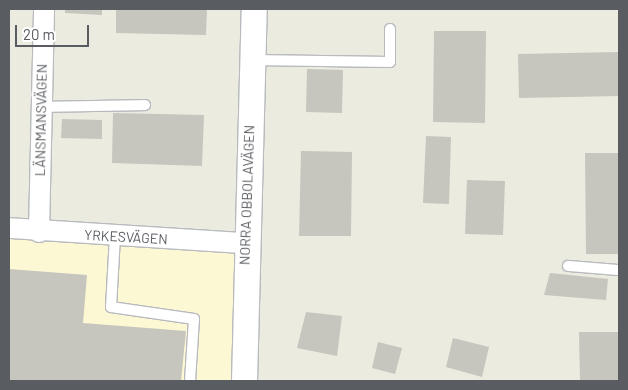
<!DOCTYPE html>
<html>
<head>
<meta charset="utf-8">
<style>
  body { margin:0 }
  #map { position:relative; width:628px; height:390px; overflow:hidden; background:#ecebe0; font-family:Barlow,sans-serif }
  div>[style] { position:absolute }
  .commercial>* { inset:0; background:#fdf8d4 }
  .building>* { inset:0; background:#c6c5be }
  .roads { filter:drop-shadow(1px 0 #b8babf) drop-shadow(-1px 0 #b8babf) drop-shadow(0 1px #b8babf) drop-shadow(0 -1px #b8babf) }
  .service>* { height:10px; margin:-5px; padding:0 5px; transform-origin:5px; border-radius:5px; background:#fff }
  .minor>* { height:20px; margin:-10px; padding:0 10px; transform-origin:10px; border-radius:10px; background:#fff }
  .tertiary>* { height:25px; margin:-12.5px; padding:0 12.5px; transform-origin:12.5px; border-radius:12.5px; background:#fff }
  span { translate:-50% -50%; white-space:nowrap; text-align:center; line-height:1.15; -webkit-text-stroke:4.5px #fff; paint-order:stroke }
  .street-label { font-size:14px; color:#595c61 }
  .frame { position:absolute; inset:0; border:10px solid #595c61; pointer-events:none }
  .scale { position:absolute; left:15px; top:25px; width:74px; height:22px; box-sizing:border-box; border:2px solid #595c61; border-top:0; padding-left:6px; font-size:15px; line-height:18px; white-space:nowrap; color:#595c61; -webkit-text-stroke:4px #fff; paint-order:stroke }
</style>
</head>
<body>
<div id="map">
  <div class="commercial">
    <div style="clip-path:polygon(9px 228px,244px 243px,244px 381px,9px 381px)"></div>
  </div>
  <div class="building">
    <div style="clip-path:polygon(65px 9px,102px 9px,102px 15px,65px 13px)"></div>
    <div style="clip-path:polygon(116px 9px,207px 9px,206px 35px,116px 33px)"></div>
    <div style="clip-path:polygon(434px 31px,486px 31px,485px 123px,433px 122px)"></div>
    <div style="clip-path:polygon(619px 52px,619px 96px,519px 98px,518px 54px)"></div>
    <div style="clip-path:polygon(307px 69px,343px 70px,342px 113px,306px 112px)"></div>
    <div style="clip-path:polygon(113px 113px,204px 115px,202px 166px,112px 163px)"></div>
    <div style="clip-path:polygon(62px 119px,102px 120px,102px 139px,61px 138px)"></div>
    <div style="clip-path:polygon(426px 136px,451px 137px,449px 204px,423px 203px)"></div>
    <div style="clip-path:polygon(301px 151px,352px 152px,351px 236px,299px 236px)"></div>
    <div style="clip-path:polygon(585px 153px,619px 153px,619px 254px,586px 254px)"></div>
    <div style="clip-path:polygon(467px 180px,505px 181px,503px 235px,465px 234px)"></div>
    <div style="clip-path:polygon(9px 269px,87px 275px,83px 323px,186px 331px,181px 381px,9px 381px)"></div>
    <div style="clip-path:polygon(550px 273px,608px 279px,606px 300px,544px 295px)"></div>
    <div style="clip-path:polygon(306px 312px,342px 316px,337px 356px,297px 348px)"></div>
    <div style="clip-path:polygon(579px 332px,619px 332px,619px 381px,580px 381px)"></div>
    <div style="clip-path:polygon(453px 338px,489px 347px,482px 377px,446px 367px)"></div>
    <div style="clip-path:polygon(378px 342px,402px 348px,395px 374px,372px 368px)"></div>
  </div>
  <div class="roads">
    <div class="service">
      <div style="left:253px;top:60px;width:137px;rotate:0.8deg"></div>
      <div style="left:390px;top:62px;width:33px;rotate:-90deg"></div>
      <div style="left:42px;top:107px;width:103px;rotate:-1.1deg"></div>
      <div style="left:115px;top:236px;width:71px;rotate:93.2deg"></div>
      <div style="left:111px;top:307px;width:84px;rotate:8.2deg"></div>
      <div style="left:194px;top:319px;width:62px;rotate:93.7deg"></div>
      <div style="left:568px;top:266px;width:51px;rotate:4.5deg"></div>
    </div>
    <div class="minor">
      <div style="left:9px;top:228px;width:235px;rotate:3.7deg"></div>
      <div style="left:39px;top:232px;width:223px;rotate:-88.7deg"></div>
    </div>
    <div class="tertiary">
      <div style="left:244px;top:381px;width:372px;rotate:-88.5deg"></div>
    </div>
  </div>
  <div class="street-label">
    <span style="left:41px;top:120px;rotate:-89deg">LÄNSMANSVÄGEN</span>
    <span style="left:247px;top:195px;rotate:-88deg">NORRA OBBOLAVÄGEN</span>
    <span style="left:126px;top:237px;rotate:3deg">YRKESVÄGEN</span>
  </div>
  <div class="frame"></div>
  <div class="scale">20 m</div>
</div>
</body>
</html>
